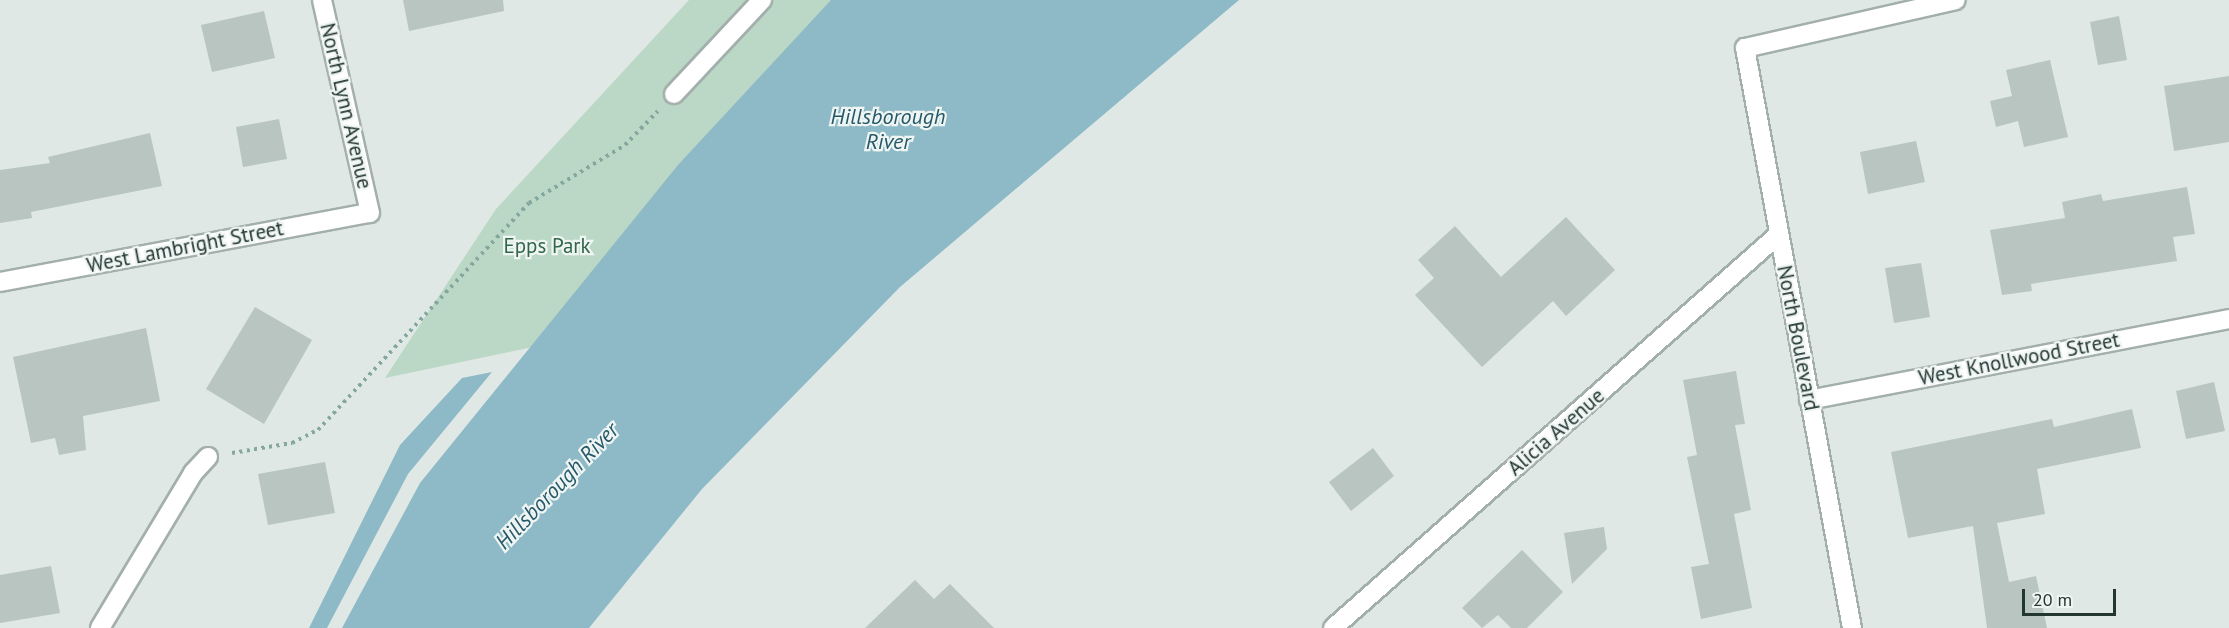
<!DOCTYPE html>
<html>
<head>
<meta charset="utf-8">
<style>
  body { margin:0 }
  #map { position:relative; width:2229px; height:628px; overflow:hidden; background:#dfe8e5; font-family:"PT Sans",sans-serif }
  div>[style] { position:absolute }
  .green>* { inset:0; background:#bbd7c5 }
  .water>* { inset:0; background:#8eb9c7 }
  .building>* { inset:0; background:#b8c5c1 }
  .path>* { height:4px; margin-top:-2px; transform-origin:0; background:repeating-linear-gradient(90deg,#84a89f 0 3px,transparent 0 7.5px) }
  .roads { filter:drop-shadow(2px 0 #a3afac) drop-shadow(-2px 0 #a3afac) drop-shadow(0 2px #a3afac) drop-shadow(0 -2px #a3afac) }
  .minor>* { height:18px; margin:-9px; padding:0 9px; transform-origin:9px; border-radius:9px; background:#fff }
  span { translate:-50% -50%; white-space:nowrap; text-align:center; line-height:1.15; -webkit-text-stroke:4.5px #eff5f3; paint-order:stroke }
  .street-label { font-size:21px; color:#233632 }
  .park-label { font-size:21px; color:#32674b }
  .water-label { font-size:22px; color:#25596a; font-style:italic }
  .scale { position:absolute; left:2022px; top:589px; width:94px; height:27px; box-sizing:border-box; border:3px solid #233632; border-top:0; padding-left:8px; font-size:18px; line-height:21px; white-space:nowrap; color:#233632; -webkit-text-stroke:4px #eff5f3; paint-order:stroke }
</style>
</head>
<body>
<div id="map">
  <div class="green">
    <div style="clip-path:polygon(689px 0,848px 0,547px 344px,385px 378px,496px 209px)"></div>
  </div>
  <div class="water">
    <div style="clip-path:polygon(831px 0,1239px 0,900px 287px,702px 489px,589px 628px,342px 628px,420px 483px,678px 165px)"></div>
    <div style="clip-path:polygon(492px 372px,408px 474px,327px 628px,309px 628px,400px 445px,462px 378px)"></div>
  </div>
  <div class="building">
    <div style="clip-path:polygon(403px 0,503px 0,504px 11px,409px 31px)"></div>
    <div style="clip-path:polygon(264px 11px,275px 58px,212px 72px,201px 25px)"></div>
    <div style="clip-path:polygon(2119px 16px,2127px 60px,2098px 65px,2090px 22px)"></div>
    <div style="clip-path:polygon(2050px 60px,2068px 137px,2024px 147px,2018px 121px,1996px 127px,1990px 101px,2012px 96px,2006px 70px)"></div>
    <div style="clip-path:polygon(2229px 76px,2229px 142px,2174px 151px,2164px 86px)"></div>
    <div style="clip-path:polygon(279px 119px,287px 159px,243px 167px,236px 127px)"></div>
    <div style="clip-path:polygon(150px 133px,162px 186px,31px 212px,32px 218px,0 223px,0 170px,50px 163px,48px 157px)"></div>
    <div style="clip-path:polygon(1916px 141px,1925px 182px,1868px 194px,1860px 152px)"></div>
    <div style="clip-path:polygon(2187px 187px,2195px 234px,2173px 237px,2177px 261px,2031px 284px,2032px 291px,2002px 295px,1990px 230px,2065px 218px,2062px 202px,2101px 194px,2103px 201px)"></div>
    <div style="clip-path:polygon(1566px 217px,1615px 270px,1566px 316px,1553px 301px,1482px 367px,1415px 295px,1434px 278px,1418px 260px,1455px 226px,1501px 277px)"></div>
    <div style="clip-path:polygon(1921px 263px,1930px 317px,1894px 323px,1885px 268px)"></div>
    <div style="clip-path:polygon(255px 307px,312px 340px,264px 424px,206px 389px)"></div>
    <div style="clip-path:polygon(146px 328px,160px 401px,83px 416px,86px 450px,59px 455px,55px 438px,31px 443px,13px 357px)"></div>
    <div style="clip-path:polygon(1736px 371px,1745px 424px,1735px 425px,1751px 510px,1734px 514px,1752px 608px,1701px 619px,1691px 567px,1709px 564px,1687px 457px,1697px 455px,1683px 380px)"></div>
    <div style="clip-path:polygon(2214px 382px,2225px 431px,2186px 439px,2176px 391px)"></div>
    <div style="clip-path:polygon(2132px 409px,2141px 448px,2037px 469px,2045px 514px,1997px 523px,2009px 582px,2036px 576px,2047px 628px,1987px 628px,1973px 526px,1908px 538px,1891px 452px,2052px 419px,2054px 427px)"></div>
    <div style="clip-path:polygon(1373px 448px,1394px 476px,1351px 511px,1329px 482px)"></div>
    <div style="clip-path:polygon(325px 462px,335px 513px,268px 525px,258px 474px)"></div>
    <div style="clip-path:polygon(1604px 527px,1607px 549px,1572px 584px,1564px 533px)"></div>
    <div style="clip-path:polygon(1522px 550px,1563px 592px,1527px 628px,1511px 628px,1498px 615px,1482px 628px,1462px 608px)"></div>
    <div style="clip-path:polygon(51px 566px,60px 613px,0 623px,0 575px)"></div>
    <div style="clip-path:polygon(915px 580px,934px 599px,950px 584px,994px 628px,865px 628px)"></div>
  </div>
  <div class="path">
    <div style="left:232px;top:453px;width:61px;rotate:-9.5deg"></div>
    <div style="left:292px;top:443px;width:29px;rotate:-27deg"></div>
    <div style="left:318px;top:430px;width:310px;rotate:-47.1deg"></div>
    <div style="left:529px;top:203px;width:112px;rotate:-31.1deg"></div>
    <div style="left:625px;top:145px;width:47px;rotate:-45.9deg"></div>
  </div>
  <div class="roads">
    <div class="minor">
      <div style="left:674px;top:94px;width:129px;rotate:-46.9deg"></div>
      <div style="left:0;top:282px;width:376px;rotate:-10.6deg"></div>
      <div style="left:370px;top:213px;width:218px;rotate:-102.7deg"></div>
      <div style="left:1809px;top:400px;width:428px;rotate:-10.9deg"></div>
      <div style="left:100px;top:628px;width:181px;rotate:-59deg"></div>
      <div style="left:193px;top:473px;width:22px;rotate:-47deg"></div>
      <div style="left:1333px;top:628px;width:594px;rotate:-41.45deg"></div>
      <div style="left:1852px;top:628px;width:590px;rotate:-100.45deg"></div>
      <div style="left:1745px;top:48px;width:216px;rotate:-12.8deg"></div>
    </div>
  </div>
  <div class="street-label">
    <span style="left:346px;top:106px;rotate:77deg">North Lynn Avenue</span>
    <span style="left:185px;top:247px;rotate:-11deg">West Lambright Street</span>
    <span style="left:1798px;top:338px;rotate:79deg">North Boulevard</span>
    <span style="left:2019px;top:359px;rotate:-11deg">West Knollwood Street</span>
    <span style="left:1556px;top:432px;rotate:-41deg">Alicia Avenue</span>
  </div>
  <div class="park-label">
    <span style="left:547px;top:246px">Epps Park</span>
  </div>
  <div class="water-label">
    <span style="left:888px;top:129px">Hillsborough<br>River</span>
    <span style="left:557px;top:486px;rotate:-46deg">Hillsborough River</span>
  </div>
  <div class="scale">20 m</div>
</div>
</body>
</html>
